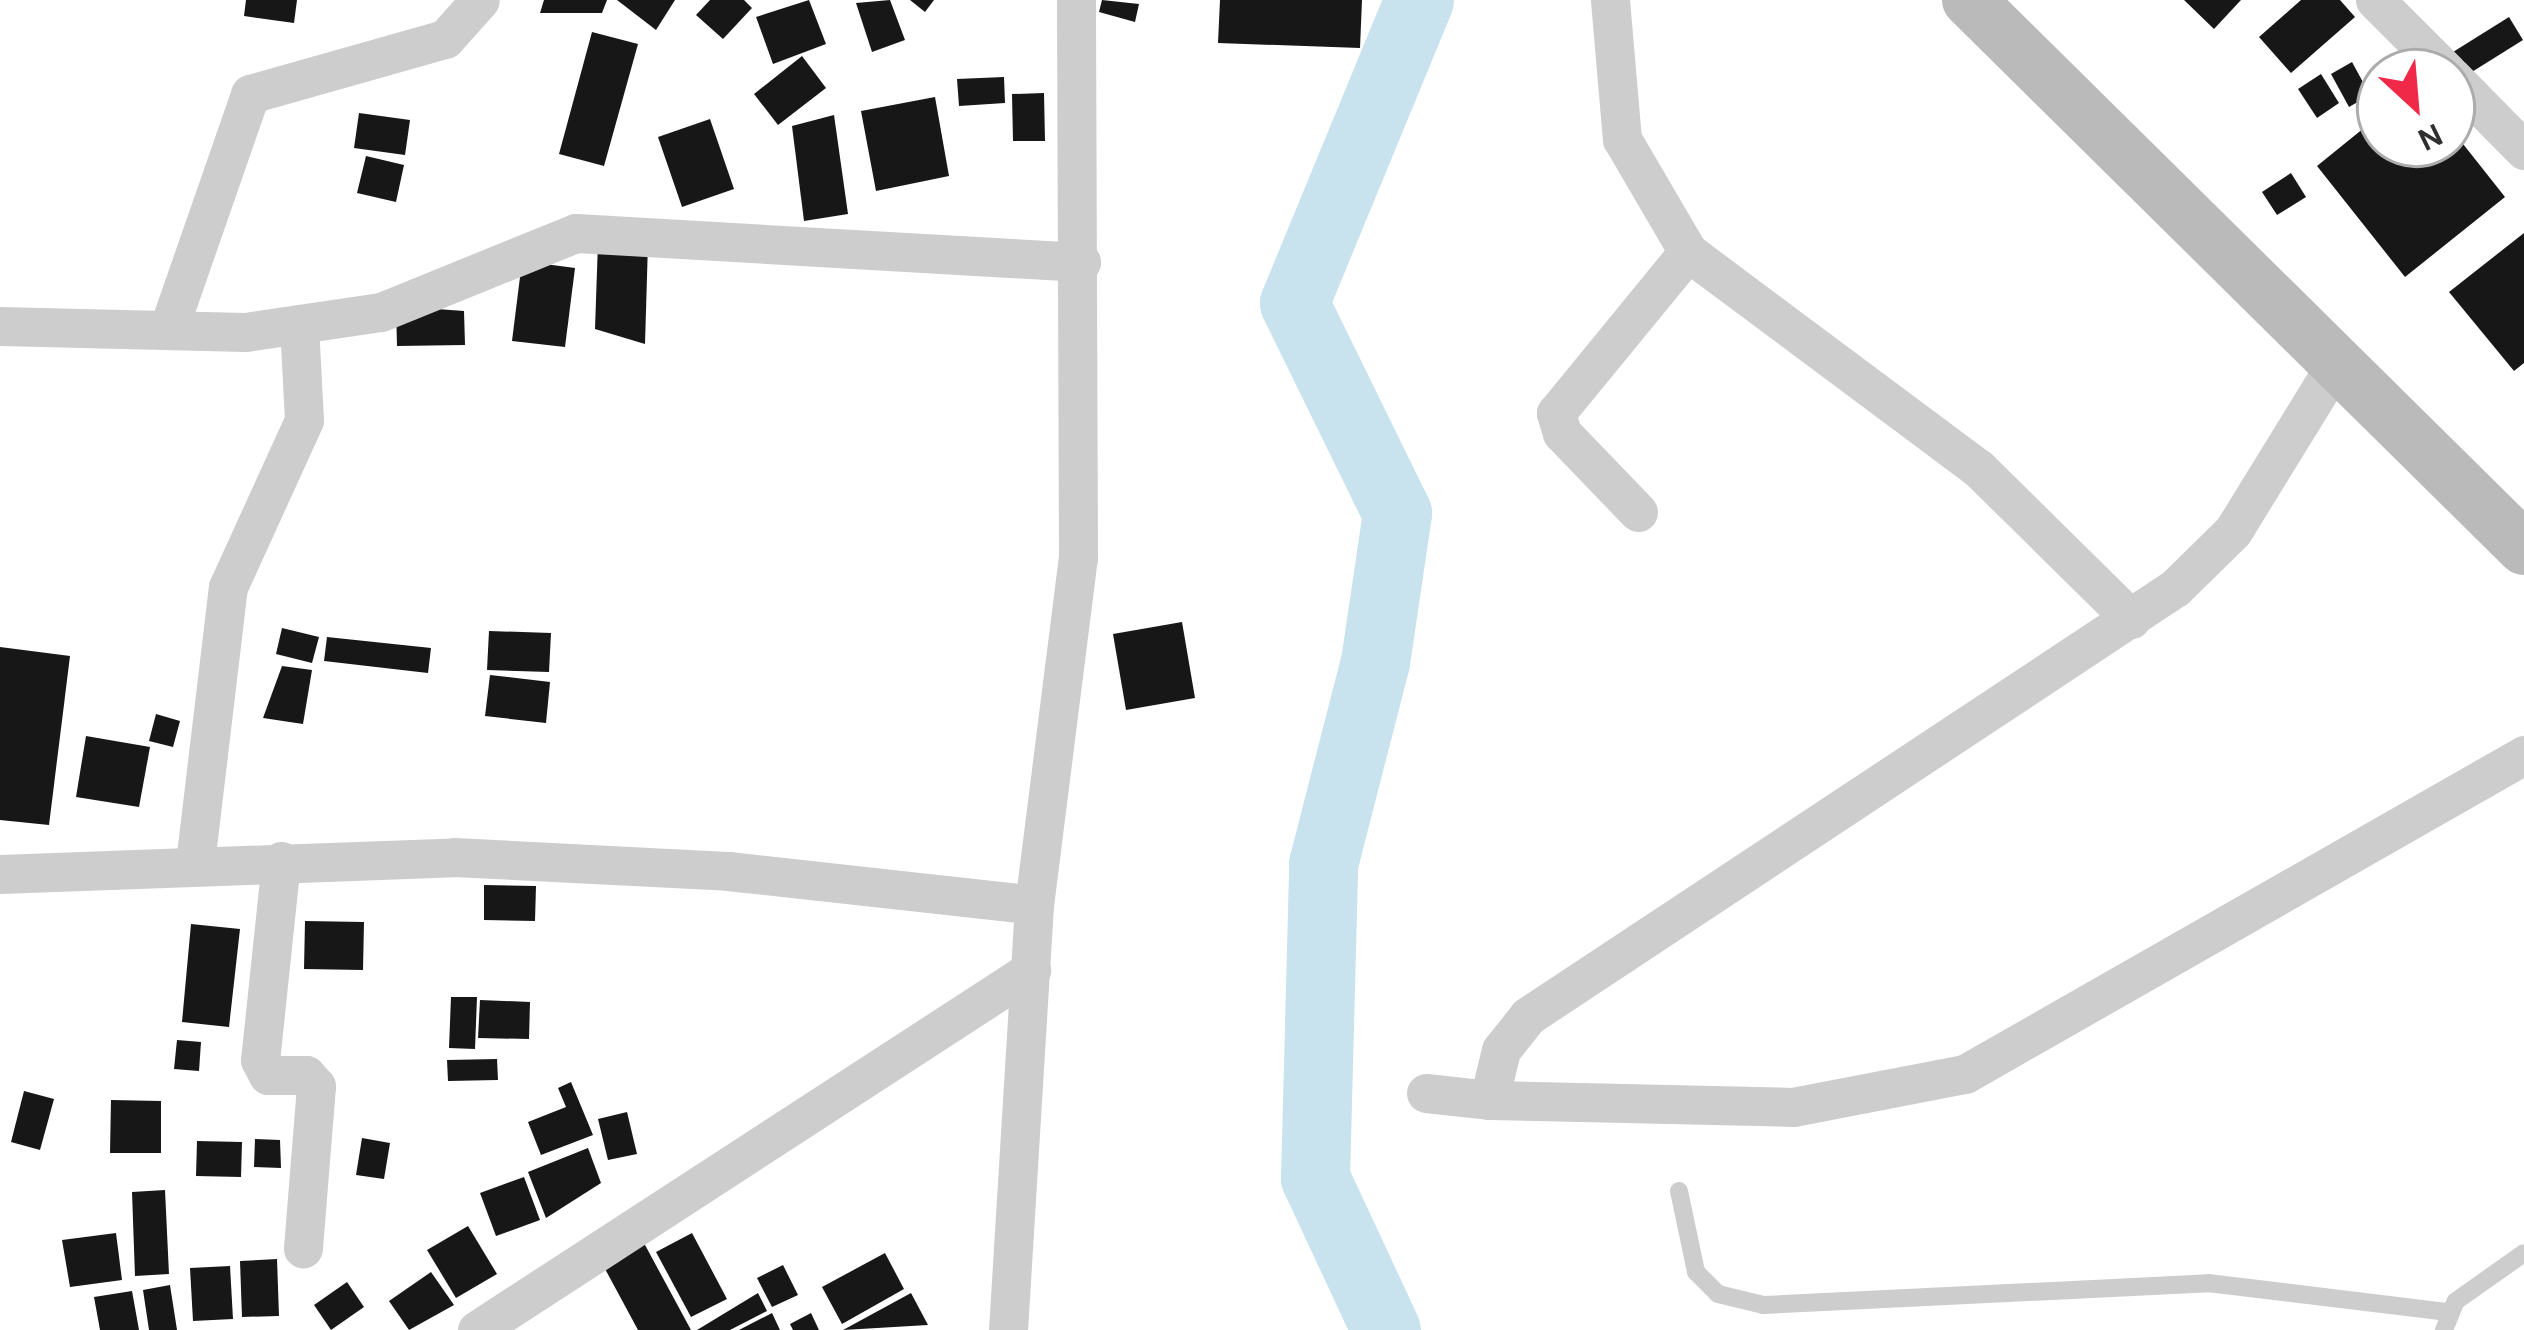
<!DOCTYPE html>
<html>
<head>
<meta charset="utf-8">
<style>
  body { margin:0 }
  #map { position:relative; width:2524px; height:1330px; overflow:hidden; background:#fff; font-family:Karla,sans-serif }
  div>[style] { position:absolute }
  .river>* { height:69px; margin:-34.5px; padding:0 34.5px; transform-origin:34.5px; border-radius:34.5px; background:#c8e2ee }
  .building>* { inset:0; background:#171717 }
  .lane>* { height:18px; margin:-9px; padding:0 9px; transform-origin:9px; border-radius:9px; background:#cdcdcd }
  .street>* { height:39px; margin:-19.5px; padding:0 19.5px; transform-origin:19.5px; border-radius:19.5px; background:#cdcdcd }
  .secondary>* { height:54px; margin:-27px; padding:0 27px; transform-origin:27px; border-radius:27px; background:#bababa }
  span { translate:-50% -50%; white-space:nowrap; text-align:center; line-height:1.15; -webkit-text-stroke:12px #fff; paint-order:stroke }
  .north { position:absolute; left:2356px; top:48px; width:120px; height:120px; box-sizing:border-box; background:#fff; border:3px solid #acacac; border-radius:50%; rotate:154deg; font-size:33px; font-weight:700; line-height:48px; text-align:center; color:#303030 }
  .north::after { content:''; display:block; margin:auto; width:42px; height:54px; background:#ef2947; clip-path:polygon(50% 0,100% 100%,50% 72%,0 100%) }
</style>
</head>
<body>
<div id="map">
  <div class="river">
    <div style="left:1386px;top:1330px;width:168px;rotate:-115deg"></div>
    <div style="left:1315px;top:1178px;width:314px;rotate:-88.5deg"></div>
    <div style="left:1323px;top:864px;width:209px;rotate:-75.6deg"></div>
    <div style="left:1375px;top:662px;width:151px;rotate:-81.6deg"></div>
    <div style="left:1397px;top:513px;width:234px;rotate:-116.1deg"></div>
    <div style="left:1294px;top:303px;width:328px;rotate:-67.6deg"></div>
  </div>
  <div class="building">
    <div style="clip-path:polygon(246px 0,297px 0,294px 23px,244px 16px)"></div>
    <div style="clip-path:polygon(544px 0,607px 0,602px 13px,540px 13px)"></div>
    <div style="clip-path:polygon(617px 0,675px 0,656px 30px)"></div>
    <div style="clip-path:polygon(710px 0,744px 0,752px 8px,723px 39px,696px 15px)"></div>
    <div style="clip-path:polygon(809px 0,826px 44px,773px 64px,756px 17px)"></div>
    <div style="clip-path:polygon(890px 0,905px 40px,872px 52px,856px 3px)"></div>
    <div style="clip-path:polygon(910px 0,934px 0,925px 12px)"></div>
    <div style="clip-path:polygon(1102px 0,1139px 4px,1135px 22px,1099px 12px)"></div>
    <div style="clip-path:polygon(1220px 0,1362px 0,1360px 48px,1218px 43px)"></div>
    <div style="clip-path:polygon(2184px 0,2241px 0,2214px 29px)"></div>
    <div style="clip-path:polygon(2301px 0,2340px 0,2355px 17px,2291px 73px,2259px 37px)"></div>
    <div style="clip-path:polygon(2509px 17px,2523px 40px,2467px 75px,2453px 52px)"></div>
    <div style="clip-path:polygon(592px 32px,638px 44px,604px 166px,559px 154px)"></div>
    <div style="clip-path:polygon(802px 56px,826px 88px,778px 125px,754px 94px)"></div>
    <div style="clip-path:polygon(2352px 62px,2370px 95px,2349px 107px,2331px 74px)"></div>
    <div style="clip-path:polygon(2321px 74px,2339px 103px,2317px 118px,2298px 89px)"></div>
    <div style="clip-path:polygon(1004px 77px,1005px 103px,959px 106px,957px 79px)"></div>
    <div style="clip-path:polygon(1044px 93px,1045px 141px,1013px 141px,1012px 94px)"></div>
    <div style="clip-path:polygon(935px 97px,949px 176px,876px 191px,861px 111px)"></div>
    <div style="clip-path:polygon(359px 113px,410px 120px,405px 155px,354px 148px)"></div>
    <div style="clip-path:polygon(834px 115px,848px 214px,804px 221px,792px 126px)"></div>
    <div style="clip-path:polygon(2380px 115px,2380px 144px,2452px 144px,2452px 130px,2505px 197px,2405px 277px,2317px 166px)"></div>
    <div style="clip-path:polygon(710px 119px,734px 189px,682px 207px,658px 137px)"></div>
    <div style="clip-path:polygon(366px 156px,404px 165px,396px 202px,357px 193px)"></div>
    <div style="clip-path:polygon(2291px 173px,2306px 197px,2277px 215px,2262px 192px)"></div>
    <div style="clip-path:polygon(2524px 233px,2524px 363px,2514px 371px,2449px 292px)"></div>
    <div style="clip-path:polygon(598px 242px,648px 243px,645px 344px,595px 329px)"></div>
    <div style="clip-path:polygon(522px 261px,575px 268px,565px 347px,512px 341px)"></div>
    <div style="clip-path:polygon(396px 306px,464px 311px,465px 345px,397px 346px)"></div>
    <div style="clip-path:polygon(1182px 622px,1195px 698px,1126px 710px,1113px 634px)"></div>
    <div style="clip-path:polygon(282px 628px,319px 637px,312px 663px,276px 654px)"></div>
    <div style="clip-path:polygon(489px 631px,551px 633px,549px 672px,487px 670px)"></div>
    <div style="clip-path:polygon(327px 637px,431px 648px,428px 673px,324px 661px)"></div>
    <div style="clip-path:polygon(0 647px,70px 656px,49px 825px,0 820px)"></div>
    <div style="clip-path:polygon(282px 666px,312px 670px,303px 724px,263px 718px)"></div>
    <div style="clip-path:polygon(490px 675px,550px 682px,546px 723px,485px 716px)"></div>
    <div style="clip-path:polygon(156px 714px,180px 721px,173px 747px,149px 741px)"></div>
    <div style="clip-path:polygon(86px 736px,150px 747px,139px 807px,76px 797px)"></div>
    <div style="clip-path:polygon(484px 885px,536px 886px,535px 921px,484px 920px)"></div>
    <div style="clip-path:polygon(305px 921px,364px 922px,363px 970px,304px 969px)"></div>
    <div style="clip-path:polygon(191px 924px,240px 929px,229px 1027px,182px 1022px)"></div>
    <div style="clip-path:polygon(451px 997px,477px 997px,475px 1049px,449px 1048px)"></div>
    <div style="clip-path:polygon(480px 1000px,530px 1002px,529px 1039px,478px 1038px)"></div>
    <div style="clip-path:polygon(177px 1040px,201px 1042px,199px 1071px,174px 1069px)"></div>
    <div style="clip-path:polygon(497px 1059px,498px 1080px,448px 1081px,447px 1060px)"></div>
    <div style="clip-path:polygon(571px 1082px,593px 1135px,541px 1155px,528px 1122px,566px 1107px,558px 1088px)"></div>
    <div style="clip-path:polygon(24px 1091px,54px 1099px,40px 1150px,11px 1142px)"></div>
    <div style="clip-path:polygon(111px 1100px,161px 1101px,161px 1153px,110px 1153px)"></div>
    <div style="clip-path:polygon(627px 1112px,637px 1154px,608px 1160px,598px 1119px)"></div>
    <div style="clip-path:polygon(362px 1138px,390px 1143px,384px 1179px,356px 1175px)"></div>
    <div style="clip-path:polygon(255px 1139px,280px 1140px,281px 1168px,254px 1167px)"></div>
    <div style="clip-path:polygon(197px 1141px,242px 1142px,241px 1177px,196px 1176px)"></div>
    <div style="clip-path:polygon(588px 1148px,601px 1183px,546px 1218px,528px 1172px)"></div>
    <div style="clip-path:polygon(524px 1177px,540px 1220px,496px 1236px,480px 1193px)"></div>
    <div style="clip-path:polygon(165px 1190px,169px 1274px,135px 1276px,132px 1192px)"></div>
    <div style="clip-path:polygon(468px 1226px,497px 1274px,456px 1298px,427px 1250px)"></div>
    <div style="clip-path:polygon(638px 1232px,691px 1330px,638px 1330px,597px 1254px)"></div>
    <div style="clip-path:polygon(116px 1233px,122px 1280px,70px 1287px,62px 1240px)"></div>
    <div style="clip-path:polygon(692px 1233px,727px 1299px,691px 1317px,656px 1252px)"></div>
    <div style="clip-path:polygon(885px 1253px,904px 1289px,842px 1324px,822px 1287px)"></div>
    <div style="clip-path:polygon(277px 1259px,279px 1316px,242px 1317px,240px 1261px)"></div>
    <div style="clip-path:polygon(783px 1265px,798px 1295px,772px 1307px,757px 1278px)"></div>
    <div style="clip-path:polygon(230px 1266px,233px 1319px,193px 1321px,190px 1268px)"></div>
    <div style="clip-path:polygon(431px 1272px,454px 1305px,409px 1330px,389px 1301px)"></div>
    <div style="clip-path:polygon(347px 1282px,364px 1307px,331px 1330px,314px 1305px)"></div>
    <div style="clip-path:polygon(170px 1285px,177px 1330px,149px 1330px,143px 1290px)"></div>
    <div style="clip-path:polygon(132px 1291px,139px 1330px,100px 1330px,94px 1297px)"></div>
    <div style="clip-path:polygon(758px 1293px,767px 1311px,730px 1330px,697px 1330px)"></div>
    <div style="clip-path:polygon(911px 1293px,928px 1325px,843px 1330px)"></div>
    <div style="clip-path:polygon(772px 1313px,780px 1330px,739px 1330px)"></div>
    <div style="clip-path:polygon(811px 1313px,819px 1330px,793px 1330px,790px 1324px)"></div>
  </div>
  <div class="lane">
    <div style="left:1679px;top:1191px;width:83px;rotate:78.1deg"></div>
    <div style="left:1696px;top:1272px;width:31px;rotate:45deg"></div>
    <div style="left:1718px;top:1294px;width:47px;rotate:13.4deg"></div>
    <div style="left:1764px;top:1305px;width:445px;rotate:-2.8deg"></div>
    <div style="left:2208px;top:1283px;width:242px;rotate:6.9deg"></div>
    <div style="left:2444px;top:1330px;width:31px;rotate:-68deg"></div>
    <div style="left:2456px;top:1301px;width:83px;rotate:-35.2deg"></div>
  </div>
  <div class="street">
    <div style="left:1610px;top:0;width:140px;rotate:85.1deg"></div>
    <div style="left:1622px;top:139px;width:131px;rotate:59.7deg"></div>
    <div style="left:1688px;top:252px;width:362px;rotate:36.7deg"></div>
    <div style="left:1978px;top:468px;width:215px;rotate:44.6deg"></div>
    <div style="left:2375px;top:0;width:102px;rotate:45deg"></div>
    <div style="left:2452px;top:77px;width:103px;rotate:45.4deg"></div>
    <div style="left:0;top:326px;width:245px;rotate:1.4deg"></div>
    <div style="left:245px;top:332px;width:137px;rotate:-8.4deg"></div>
    <div style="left:381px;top:312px;width:210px;rotate:-22.1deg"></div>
    <div style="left:576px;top:233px;width:506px;rotate:3.29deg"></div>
    <div style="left:168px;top:330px;width:250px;rotate:-70.8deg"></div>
    <div style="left:250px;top:94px;width:203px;rotate:-15.8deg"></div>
    <div style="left:445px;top:39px;width:52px;rotate:-48.1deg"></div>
    <div style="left:1638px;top:512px;width:110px;rotate:-133.9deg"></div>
    <div style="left:1562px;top:433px;width:21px;rotate:-107deg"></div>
    <div style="left:1556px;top:413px;width:208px;rotate:-50.7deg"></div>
    <div style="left:281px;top:861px;width:200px;rotate:96deg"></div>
    <div style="left:260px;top:1060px;width:17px;rotate:62deg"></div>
    <div style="left:268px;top:1075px;width:38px"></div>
    <div style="left:306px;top:1075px;width:15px;rotate:48deg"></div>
    <div style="left:316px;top:1086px;width:163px;rotate:94.6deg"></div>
    <div style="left:195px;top:863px;width:278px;rotate:-83.2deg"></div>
    <div style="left:228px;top:587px;width:183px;rotate:-65.5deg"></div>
    <div style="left:304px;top:420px;width:96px;rotate:-93deg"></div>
    <div style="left:0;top:874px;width:454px;rotate:-2.1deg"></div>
    <div style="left:454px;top:857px;width:274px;rotate:2.9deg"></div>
    <div style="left:728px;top:871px;width:308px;rotate:6.3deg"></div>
    <div style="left:1426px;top:1093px;width:63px;rotate:6.3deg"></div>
    <div style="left:1489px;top:1100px;width:51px;rotate:-76.5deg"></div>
    <div style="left:1501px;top:1050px;width:43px;rotate:-51.5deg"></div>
    <div style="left:1528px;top:1016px;width:776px;rotate:-33.49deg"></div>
    <div style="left:2175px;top:588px;width:81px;rotate:-44.5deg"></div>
    <div style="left:2233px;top:531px;width:195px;rotate:-58.4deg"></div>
    <div style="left:1489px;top:1100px;width:304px;rotate:1.3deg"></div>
    <div style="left:1793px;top:1107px;width:175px;rotate:-10.9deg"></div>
    <div style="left:1965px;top:1074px;width:644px;rotate:-29.71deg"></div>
    <div style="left:477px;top:1330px;width:661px;rotate:-33.02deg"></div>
    <div style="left:1008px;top:1330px;width:426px;rotate:-86.5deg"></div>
    <div style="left:1034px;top:905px;width:350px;rotate:-82.8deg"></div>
    <div style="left:1078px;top:558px;width:558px;rotate:-90.21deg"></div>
  </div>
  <div class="secondary">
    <div style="left:1969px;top:0;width:780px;rotate:44.64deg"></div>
  </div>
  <div class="north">N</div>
</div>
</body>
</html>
